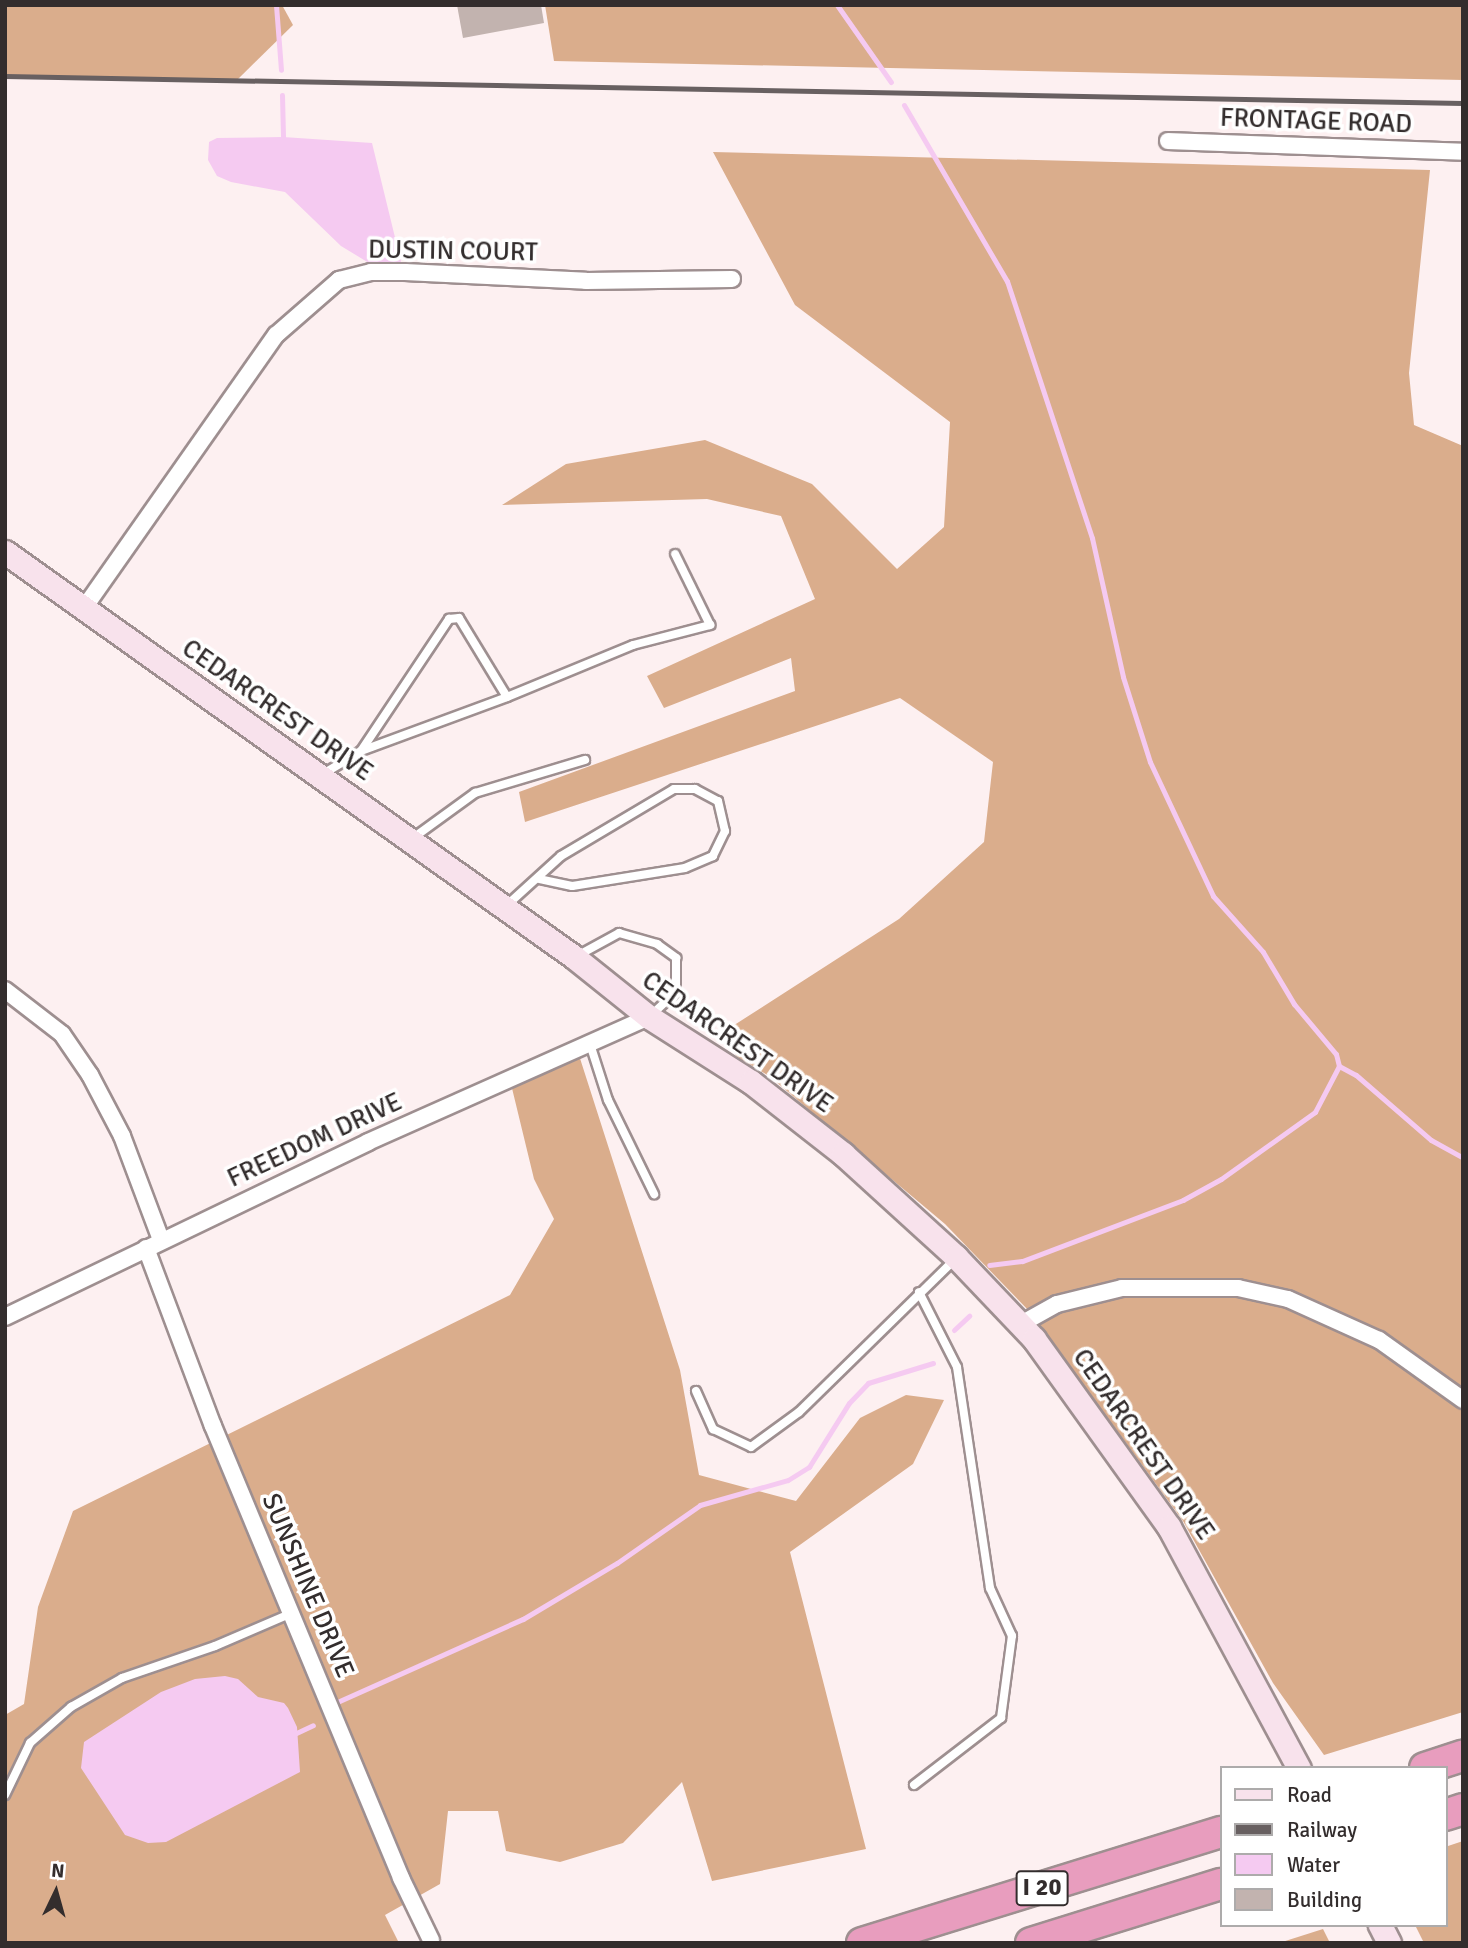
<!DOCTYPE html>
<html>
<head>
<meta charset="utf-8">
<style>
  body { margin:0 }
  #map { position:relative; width:1468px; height:1948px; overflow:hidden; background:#fdf0f1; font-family:Signika,sans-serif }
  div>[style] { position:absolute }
  .forest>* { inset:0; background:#daad8c }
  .water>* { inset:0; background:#f5caf1 }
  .stream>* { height:5px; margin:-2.5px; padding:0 2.5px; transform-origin:2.5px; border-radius:2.5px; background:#f5caf1 }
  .building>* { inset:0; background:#c2b3af }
  .roads { filter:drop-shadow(2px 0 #9e8f90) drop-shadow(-2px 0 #9e8f90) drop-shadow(0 2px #9e8f90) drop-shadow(0 -2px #9e8f90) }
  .lane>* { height:8px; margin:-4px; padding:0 4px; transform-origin:4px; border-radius:4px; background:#fff }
  .street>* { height:16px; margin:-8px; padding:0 8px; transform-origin:8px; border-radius:8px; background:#fff }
  .secondary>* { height:23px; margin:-11.5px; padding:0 11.5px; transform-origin:11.5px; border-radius:11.5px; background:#f8e2ec }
  .highway>* { height:30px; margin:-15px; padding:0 15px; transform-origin:15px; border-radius:15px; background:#e89dbe }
  .rail>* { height:5px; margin:-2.5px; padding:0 2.5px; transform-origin:2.5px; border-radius:2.5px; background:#686061 }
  span { translate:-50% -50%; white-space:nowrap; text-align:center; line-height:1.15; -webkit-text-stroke:7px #fff; paint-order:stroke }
  .shield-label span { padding:2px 5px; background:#fff; border:2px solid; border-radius:5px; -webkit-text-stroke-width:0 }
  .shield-label { font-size:24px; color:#332d2d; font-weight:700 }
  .street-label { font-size:26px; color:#332d2d }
  .frame { position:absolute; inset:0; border:7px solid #332d2d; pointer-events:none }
  .legend { position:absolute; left:1220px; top:1766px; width:228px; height:161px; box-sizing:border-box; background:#fff; border:2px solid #adabab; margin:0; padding:9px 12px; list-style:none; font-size:21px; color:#332d2d }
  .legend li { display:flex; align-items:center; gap:14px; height:35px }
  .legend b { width:35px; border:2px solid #adabab }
  .north { position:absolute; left:21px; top:1857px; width:70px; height:70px; -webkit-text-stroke:5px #fff; paint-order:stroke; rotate:5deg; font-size:19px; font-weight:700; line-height:28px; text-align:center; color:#332d2d }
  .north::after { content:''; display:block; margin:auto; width:24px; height:32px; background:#332d2d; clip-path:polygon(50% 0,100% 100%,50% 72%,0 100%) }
</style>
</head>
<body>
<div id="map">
  <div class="forest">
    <div style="clip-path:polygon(5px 5px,282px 5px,293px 25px,235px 82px,5px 76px)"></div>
    <div style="clip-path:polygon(545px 5px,1463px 5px,1463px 80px,554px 61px)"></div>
    <div style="clip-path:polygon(713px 152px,1430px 170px,1409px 373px,1414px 425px,1463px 446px,1463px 1712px,1324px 1755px,1273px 1683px,1183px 1521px,1031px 1313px,945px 1224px,769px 1076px,736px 1056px,725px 1031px,899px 919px,984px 842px,993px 762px,900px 698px,525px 822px,519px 792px,795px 691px,791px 658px,664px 708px,647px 676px,815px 599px,781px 516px,707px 499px,502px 505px,566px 464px,705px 440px,812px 484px,897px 569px,944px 527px,950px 422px,795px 305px)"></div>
    <div style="clip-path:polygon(577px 1049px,680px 1370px,699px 1475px,796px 1501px,860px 1418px,906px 1395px,944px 1400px,913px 1464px,790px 1552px,866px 1849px,712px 1881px,682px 1782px,623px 1843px,560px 1862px,506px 1851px,498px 1811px,448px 1811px,440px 1884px,385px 1915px,399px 1943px,5px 1943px,5px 1715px,24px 1704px,38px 1607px,73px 1511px,510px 1295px,554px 1219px,534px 1179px,510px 1080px)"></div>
    <div style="clip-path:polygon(1463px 1841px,1463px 1943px,1424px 1943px,1415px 1925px,1445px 1925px,1445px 1847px)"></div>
    <div style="clip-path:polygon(1323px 1929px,1330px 1943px,1279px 1943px)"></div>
  </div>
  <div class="water">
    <div style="clip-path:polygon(283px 137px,372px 143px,402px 266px,369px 263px,341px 246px,285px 192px,231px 182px,217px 176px,208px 160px,209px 142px,217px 138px)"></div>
    <div style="clip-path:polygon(225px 1676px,238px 1679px,258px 1697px,284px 1703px,288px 1708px,297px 1727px,300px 1772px,166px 1842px,148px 1843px,125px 1835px,81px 1768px,84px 1742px,161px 1692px,195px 1679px)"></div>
  </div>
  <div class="stream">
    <div style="left:276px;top:5px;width:65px;rotate:85.6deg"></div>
    <div style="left:837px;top:5px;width:94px;rotate:55deg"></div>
    <div style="left:282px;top:95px;width:42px;rotate:88.6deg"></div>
    <div style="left:904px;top:105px;width:204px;rotate:59.7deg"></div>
    <div style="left:1007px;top:281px;width:271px;rotate:71.7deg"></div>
    <div style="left:1092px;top:538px;width:142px;rotate:77.4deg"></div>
    <div style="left:1123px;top:677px;width:89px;rotate:72.4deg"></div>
    <div style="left:1150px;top:762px;width:148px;rotate:64.8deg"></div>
    <div style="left:1213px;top:896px;width:75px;rotate:48.2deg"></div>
    <div style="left:1263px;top:952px;width:61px;rotate:59.2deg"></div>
    <div style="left:1294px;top:1004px;width:65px;rotate:50deg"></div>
    <div style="left:1336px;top:1054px;width:12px;rotate:76deg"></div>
    <div style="left:1339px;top:1066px;width:52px;rotate:117.6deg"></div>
    <div style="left:1315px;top:1112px;width:115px;rotate:144.5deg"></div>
    <div style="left:1221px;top:1179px;width:43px;rotate:151.1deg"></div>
    <div style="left:1183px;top:1200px;width:172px;rotate:159.2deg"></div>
    <div style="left:1022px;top:1261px;width:33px;rotate:173deg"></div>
    <div style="left:1339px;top:1066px;width:19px;rotate:28deg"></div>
    <div style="left:1356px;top:1075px;width:99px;rotate:40.9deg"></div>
    <div style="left:1431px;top:1140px;width:37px;rotate:29deg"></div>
    <div style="left:954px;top:1330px;width:21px;rotate:-43deg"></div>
    <div style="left:335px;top:1703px;width:206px;rotate:-24.1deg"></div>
    <div style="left:523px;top:1619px;width:109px;rotate:-30.8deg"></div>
    <div style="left:617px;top:1563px;width:101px;rotate:-34.9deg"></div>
    <div style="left:700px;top:1505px;width:91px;rotate:-15.9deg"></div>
    <div style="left:788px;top:1480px;width:25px;rotate:-32deg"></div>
    <div style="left:809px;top:1467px;width:75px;rotate:-58deg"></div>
    <div style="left:849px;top:1403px;width:28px;rotate:-46deg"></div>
    <div style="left:868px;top:1383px;width:68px;rotate:-17.1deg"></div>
    <div style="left:292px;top:1735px;width:23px;rotate:-25deg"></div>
  </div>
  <div class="building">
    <div style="clip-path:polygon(457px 5px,541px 5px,544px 23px,463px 38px)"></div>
  </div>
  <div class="roads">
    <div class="lane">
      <div style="left:361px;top:751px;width:156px;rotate:-20.3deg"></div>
      <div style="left:323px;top:774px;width:44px;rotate:-31.2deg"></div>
      <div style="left:361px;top:751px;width:159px;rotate:-56.3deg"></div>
      <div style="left:449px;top:619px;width:10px;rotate:-6deg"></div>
      <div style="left:459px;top:618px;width:92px;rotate:58.7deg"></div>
      <div style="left:507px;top:697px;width:136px;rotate:-22.4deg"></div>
      <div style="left:633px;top:645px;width:80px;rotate:-14.6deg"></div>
      <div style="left:710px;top:625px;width:79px;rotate:-116.2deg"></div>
      <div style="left:413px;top:838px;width:77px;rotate:-36deg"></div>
      <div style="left:475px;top:793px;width:115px;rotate:-16.7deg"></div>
      <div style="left:506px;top:906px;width:74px;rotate:-42.3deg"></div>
      <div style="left:561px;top:856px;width:131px;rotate:-30.7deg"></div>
      <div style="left:674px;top:789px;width:21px"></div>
      <div style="left:695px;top:789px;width:26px;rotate:28deg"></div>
      <div style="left:718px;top:801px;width:31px;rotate:77deg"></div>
      <div style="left:725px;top:831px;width:28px;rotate:116deg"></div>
      <div style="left:713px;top:856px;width:30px;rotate:157deg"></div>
      <div style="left:685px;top:868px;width:114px;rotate:170.9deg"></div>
      <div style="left:572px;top:886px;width:33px;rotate:-168deg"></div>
      <div style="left:577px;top:956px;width:48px;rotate:-28.7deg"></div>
      <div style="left:619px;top:933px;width:40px;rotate:16deg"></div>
      <div style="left:657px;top:944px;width:24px;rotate:36deg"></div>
      <div style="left:676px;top:958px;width:34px;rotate:90deg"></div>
      <div style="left:676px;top:992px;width:34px;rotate:137deg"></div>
      <div style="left:590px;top:1044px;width:59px;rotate:72.2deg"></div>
      <div style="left:608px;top:1100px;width:105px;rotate:63.9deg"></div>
      <div style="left:696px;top:1391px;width:42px;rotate:65.9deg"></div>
      <div style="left:713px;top:1429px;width:42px;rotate:25.3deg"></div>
      <div style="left:751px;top:1447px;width:59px;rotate:-36.1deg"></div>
      <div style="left:799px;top:1412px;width:217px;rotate:-44.4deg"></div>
      <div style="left:914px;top:1785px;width:110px;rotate:-37.6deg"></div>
      <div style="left:1001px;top:1718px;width:83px;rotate:-82.4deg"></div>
      <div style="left:1012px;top:1636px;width:53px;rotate:-114.6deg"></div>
      <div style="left:990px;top:1588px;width:223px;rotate:-98.5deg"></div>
      <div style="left:957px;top:1367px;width:84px;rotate:-116.9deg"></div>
      <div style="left:5px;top:1795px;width:58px;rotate:-64.3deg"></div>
      <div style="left:30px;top:1743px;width:55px;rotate:-41.3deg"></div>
      <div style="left:71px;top:1707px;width:59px;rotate:-29.6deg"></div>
      <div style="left:122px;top:1678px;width:98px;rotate:-19deg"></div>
      <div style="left:215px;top:1646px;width:84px;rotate:-23.2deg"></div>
    </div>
    <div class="street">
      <div style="left:1168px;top:141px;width:295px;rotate:2.1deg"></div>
      <div style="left:84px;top:608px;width:334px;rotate:-54.9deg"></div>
      <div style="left:276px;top:335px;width:84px;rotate:-41.1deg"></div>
      <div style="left:339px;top:280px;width:33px;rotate:-14deg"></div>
      <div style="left:371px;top:272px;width:34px"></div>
      <div style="left:405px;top:272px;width:181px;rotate:2.8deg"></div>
      <div style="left:586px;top:281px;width:146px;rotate:-0.8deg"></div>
      <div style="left:5px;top:990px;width:72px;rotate:37.7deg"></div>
      <div style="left:62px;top:1034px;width:50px;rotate:55.7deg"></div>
      <div style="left:90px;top:1075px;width:69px;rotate:62.3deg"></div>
      <div style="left:122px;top:1136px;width:111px;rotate:69.4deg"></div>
      <div style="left:146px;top:1248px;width:190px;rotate:69.4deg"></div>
      <div style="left:213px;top:1426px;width:490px;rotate:67.4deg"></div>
      <div style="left:401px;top:1878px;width:69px;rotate:64.2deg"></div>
      <div style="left:5px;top:1317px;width:403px;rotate:-25.7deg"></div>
      <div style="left:368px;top:1142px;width:308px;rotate:-24deg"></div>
      <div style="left:1021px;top:1324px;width:41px;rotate:-29.1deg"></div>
      <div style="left:1057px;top:1304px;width:67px;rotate:-13.8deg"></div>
      <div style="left:1122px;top:1288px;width:116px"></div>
      <div style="left:1238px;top:1288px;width:51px;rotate:12.4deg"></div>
      <div style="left:1288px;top:1299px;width:100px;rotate:24.3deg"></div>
      <div style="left:1379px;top:1340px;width:103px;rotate:35.5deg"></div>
    </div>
    <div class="secondary">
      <div style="left:5px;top:552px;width:698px;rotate:35.44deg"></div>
      <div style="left:574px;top:957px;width:96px;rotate:38.7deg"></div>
      <div style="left:649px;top:1017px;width:121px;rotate:32.5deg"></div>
      <div style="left:751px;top:1082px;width:117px;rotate:38deg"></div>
      <div style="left:843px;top:1154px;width:153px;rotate:42.3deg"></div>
      <div style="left:956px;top:1257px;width:113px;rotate:46.4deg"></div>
      <div style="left:1034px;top:1339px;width:231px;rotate:54.3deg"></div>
      <div style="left:1169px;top:1527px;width:274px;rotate:61.7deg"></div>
      <div style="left:1380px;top:1925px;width:20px;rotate:63deg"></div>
    </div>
    <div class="highway">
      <div style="left:1425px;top:1768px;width:40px;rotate:-18deg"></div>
      <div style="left:1445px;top:1815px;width:19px;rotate:-18deg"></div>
      <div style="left:862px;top:1943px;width:376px;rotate:-17.2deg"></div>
      <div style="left:1031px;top:1943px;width:199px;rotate:-17.3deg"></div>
    </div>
  </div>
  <div class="rail">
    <div style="left:5px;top:76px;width:1458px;rotate:1.06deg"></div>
  </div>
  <div class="shield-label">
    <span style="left:1042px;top:1888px">I 20</span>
  </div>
  <div class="street-label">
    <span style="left:1316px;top:122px;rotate:2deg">FRONTAGE ROAD</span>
    <span style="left:453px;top:252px;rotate:1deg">DUSTIN COURT</span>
    <span style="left:277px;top:711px;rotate:35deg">CEDARCREST DRIVE</span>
    <span style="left:737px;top:1043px;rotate:35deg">CEDARCREST DRIVE</span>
    <span style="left:315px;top:1141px;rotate:-25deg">FREEDOM DRIVE</span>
    <span style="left:1143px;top:1445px;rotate:55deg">CEDARCREST DRIVE</span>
    <span style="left:307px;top:1586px;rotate:67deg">SUNSHINE DRIVE</span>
  </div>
  <div class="frame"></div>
  <ul class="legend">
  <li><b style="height:9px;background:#f8e2ec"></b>Road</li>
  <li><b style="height:9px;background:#686061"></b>Railway</li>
  <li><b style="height:19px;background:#f5caf1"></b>Water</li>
  <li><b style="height:19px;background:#c2b3af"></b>Building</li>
  </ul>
  <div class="north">N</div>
</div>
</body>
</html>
